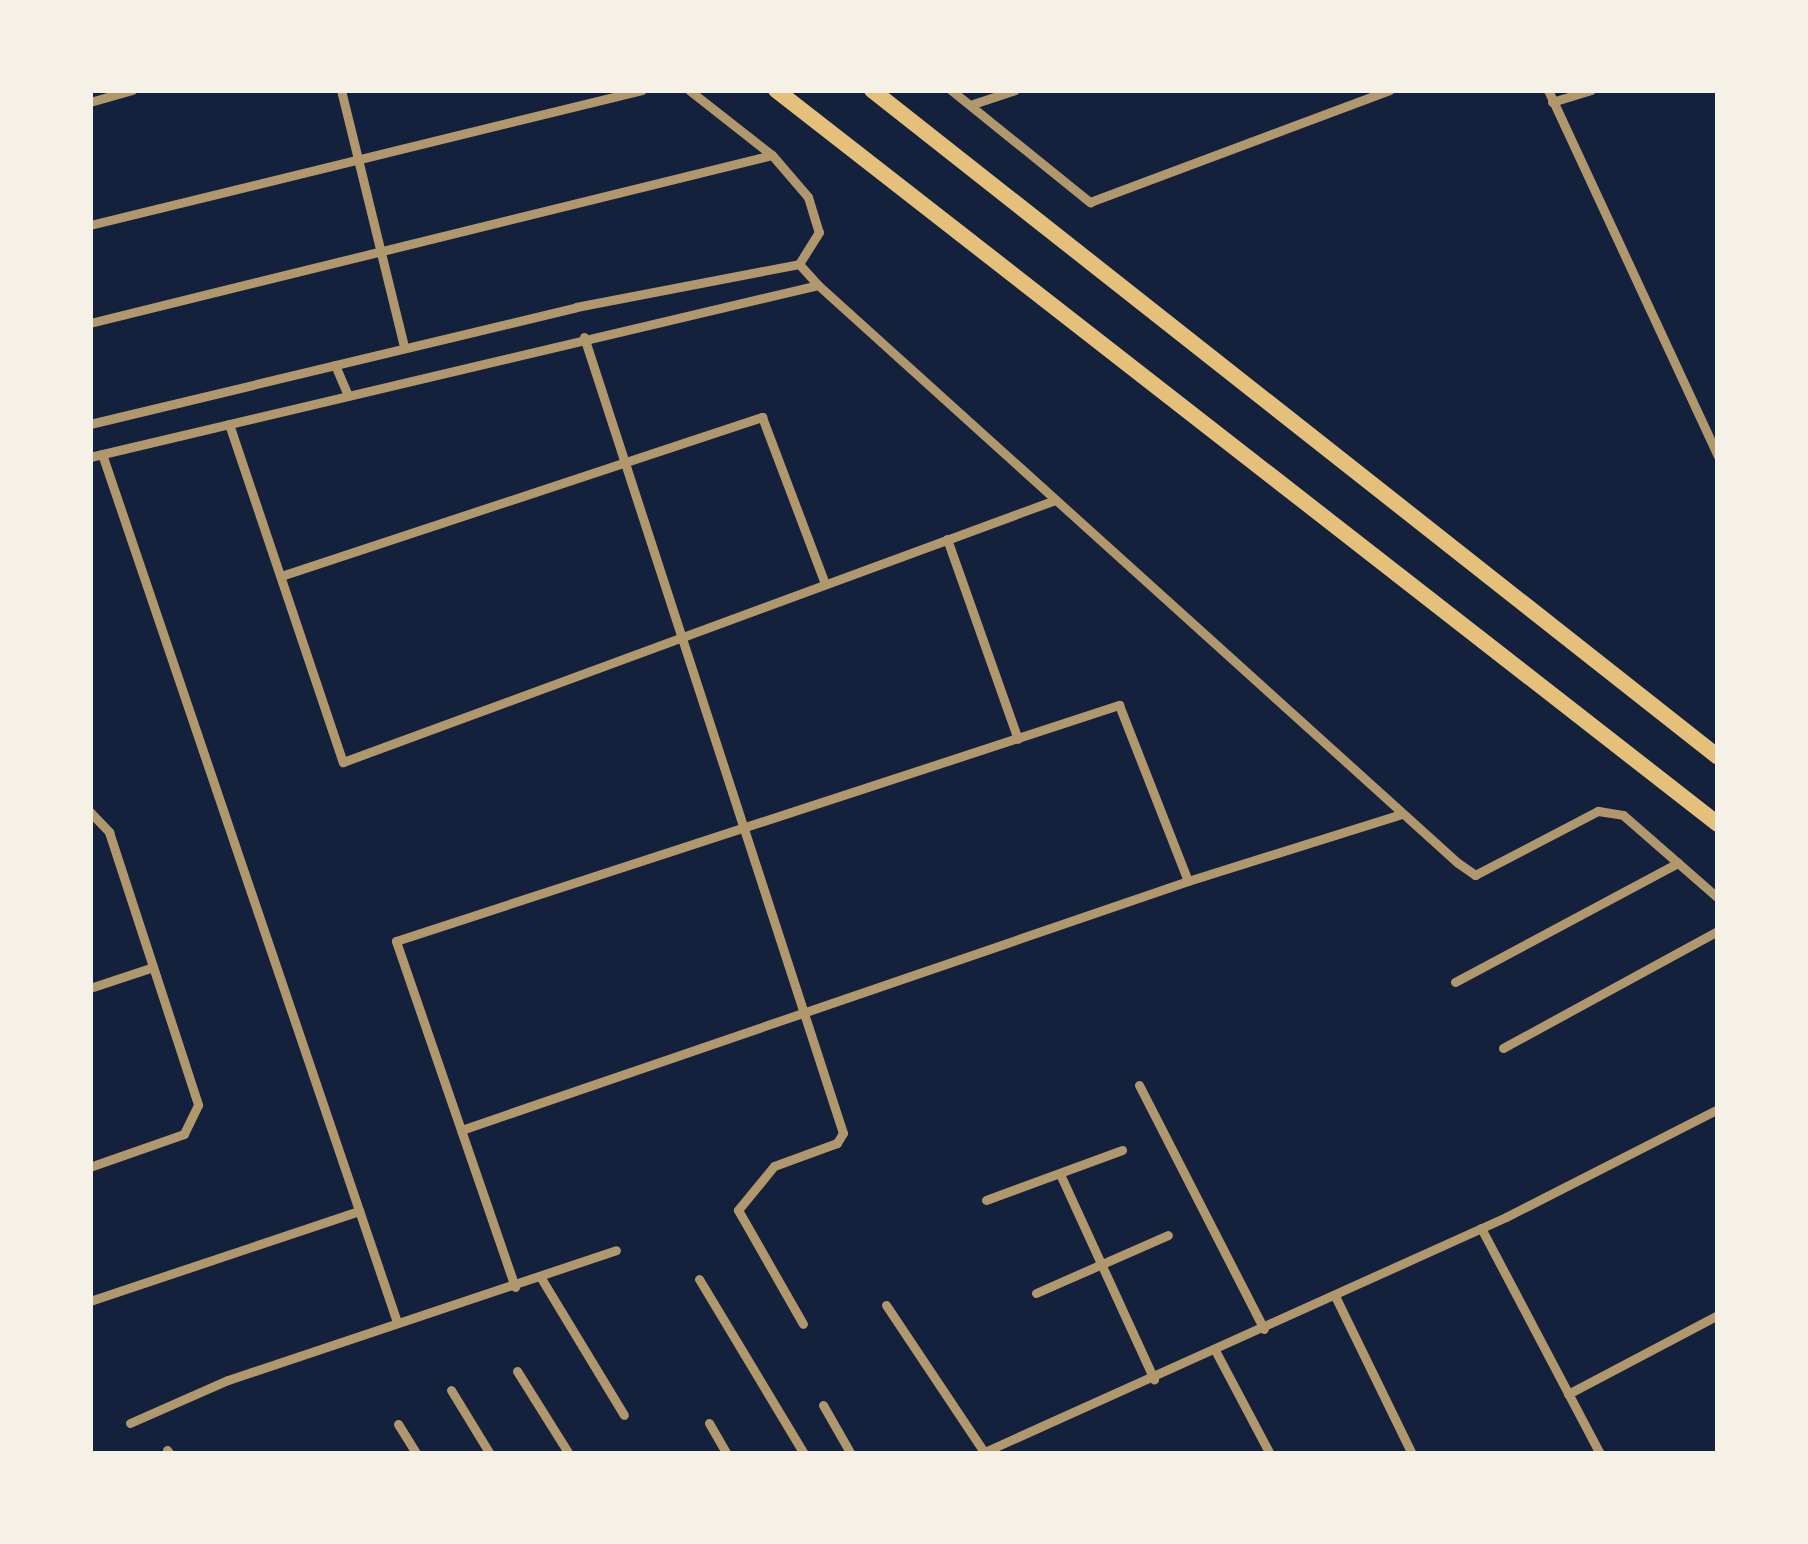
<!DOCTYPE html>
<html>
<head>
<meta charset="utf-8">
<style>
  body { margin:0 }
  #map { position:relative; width:1808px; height:1544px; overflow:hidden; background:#14213d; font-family:"DM Sans",sans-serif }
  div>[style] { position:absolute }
  .minor>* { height:9px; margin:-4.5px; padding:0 4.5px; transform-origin:4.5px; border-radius:4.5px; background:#b1986c }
  .motorway>* { height:16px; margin:-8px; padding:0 8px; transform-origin:8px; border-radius:8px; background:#e5c07b }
  span { translate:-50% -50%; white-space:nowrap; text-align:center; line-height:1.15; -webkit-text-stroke:9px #f6f1e7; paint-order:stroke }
  .frame { position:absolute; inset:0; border:93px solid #f6f1e7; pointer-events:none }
</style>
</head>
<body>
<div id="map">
  <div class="minor">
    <div style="left:341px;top:90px;width:264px;rotate:76.2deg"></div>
    <div style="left:689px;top:90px;width:105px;rotate:38.1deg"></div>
    <div style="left:772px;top:155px;width:55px;rotate:49.4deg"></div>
    <div style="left:808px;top:197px;width:37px;rotate:73deg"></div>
    <div style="left:819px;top:232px;width:38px;rotate:122deg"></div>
    <div style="left:799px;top:264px;width:28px;rotate:48deg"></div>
    <div style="left:818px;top:285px;width:862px;rotate:42.09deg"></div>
    <div style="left:1458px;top:863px;width:21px;rotate:35deg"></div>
    <div style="left:1475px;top:875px;width:139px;rotate:-27.5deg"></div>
    <div style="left:1598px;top:811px;width:25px;rotate:9deg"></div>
    <div style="left:1623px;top:815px;width:126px;rotate:41.1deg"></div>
    <div style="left:951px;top:90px;width:179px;rotate:38.9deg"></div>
    <div style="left:1090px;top:202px;width:320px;rotate:-20.5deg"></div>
    <div style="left:1548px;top:90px;width:404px;rotate:65.1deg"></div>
    <div style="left:90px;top:102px;width:44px;rotate:-15.9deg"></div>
    <div style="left:1552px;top:102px;width:41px;rotate:-17.1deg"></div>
    <div style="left:970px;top:105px;width:47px;rotate:-18.4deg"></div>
    <div style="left:90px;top:225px;width:568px;rotate:-13.74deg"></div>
    <div style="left:90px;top:323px;width:702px;rotate:-13.84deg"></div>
    <div style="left:584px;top:337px;width:837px;rotate:71.98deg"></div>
    <div style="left:843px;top:1133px;width:12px;rotate:121deg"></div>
    <div style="left:837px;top:1143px;width:67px;rotate:159.9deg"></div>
    <div style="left:774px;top:1166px;width:57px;rotate:129.3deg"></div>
    <div style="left:738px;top:1210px;width:131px;rotate:60.3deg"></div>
    <div style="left:335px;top:365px;width:30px;rotate:67deg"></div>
    <div style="left:90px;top:424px;width:500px;rotate:-13.5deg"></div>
    <div style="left:576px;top:307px;width:227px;rotate:-10.9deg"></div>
    <div style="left:229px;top:424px;width:357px;rotate:71.4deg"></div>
    <div style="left:343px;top:762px;width:759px;rotate:-20.2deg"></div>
    <div style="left:102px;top:454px;width:917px;rotate:71.23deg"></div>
    <div style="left:90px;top:457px;width:748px;rotate:-13.29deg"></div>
    <div style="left:947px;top:539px;width:212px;rotate:70.5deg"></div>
    <div style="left:281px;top:576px;width:507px;rotate:-18.29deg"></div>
    <div style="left:762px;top:417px;width:178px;rotate:69.3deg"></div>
    <div style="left:1119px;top:705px;width:189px;rotate:68.6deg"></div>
    <div style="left:1188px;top:881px;width:768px;rotate:161.09deg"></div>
    <div style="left:461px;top:1130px;width:200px;rotate:-109deg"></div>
    <div style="left:396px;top:941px;width:761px;rotate:-18.08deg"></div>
    <div style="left:90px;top:812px;width:28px;rotate:46deg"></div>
    <div style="left:109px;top:832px;width:287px;rotate:71.9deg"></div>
    <div style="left:198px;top:1105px;width:32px;rotate:116deg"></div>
    <div style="left:184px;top:1134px;width:100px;rotate:160.7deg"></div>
    <div style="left:1188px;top:881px;width:221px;rotate:-17.4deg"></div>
    <div style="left:1455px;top:982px;width:253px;rotate:-28.1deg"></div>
    <div style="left:90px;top:988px;width:66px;rotate:-18.4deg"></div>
    <div style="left:1503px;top:1048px;width:245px;rotate:-28.6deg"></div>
    <div style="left:1139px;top:1085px;width:274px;rotate:62.9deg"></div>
    <div style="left:461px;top:1130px;width:166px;rotate:71deg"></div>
    <div style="left:1060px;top:1174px;width:226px;rotate:65.4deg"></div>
    <div style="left:986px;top:1200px;width:145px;rotate:-20.2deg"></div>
    <div style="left:1481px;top:1228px;width:255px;rotate:62.2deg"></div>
    <div style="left:541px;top:1278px;width:160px;rotate:58.8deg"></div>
    <div style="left:699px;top:1279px;width:204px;rotate:59deg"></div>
    <div style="left:1036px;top:1293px;width:144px;rotate:-23.7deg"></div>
    <div style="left:1335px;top:1296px;width:176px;rotate:64deg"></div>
    <div style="left:90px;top:1301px;width:284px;rotate:-18.5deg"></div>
    <div style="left:886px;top:1305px;width:177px;rotate:56.3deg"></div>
    <div style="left:1216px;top:1352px;width:115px;rotate:62.1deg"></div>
    <div style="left:517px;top:1371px;width:98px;rotate:57.9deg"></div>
    <div style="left:451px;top:1390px;width:75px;rotate:58.6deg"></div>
    <div style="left:1568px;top:1394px;width:170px;rotate:-27.8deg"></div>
    <div style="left:823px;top:1405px;width:56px;rotate:60.3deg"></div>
    <div style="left:130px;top:1423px;width:107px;rotate:-23.7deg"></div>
    <div style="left:228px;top:1380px;width:409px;rotate:-18.5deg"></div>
    <div style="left:709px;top:1423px;width:36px;rotate:60deg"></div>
    <div style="left:398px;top:1424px;width:36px;rotate:58deg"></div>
    <div style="left:167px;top:1450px;width:5px;rotate:53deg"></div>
    <div style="left:980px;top:1454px;width:577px;rotate:-24.25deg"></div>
    <div style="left:1506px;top:1217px;width:238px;rotate:-27deg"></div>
  </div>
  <div class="motorway">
    <div style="left:776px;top:90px;width:1194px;rotate:37.93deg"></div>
    <div style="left:872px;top:90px;width:1077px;rotate:38.25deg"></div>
  </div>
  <div class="frame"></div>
</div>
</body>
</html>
